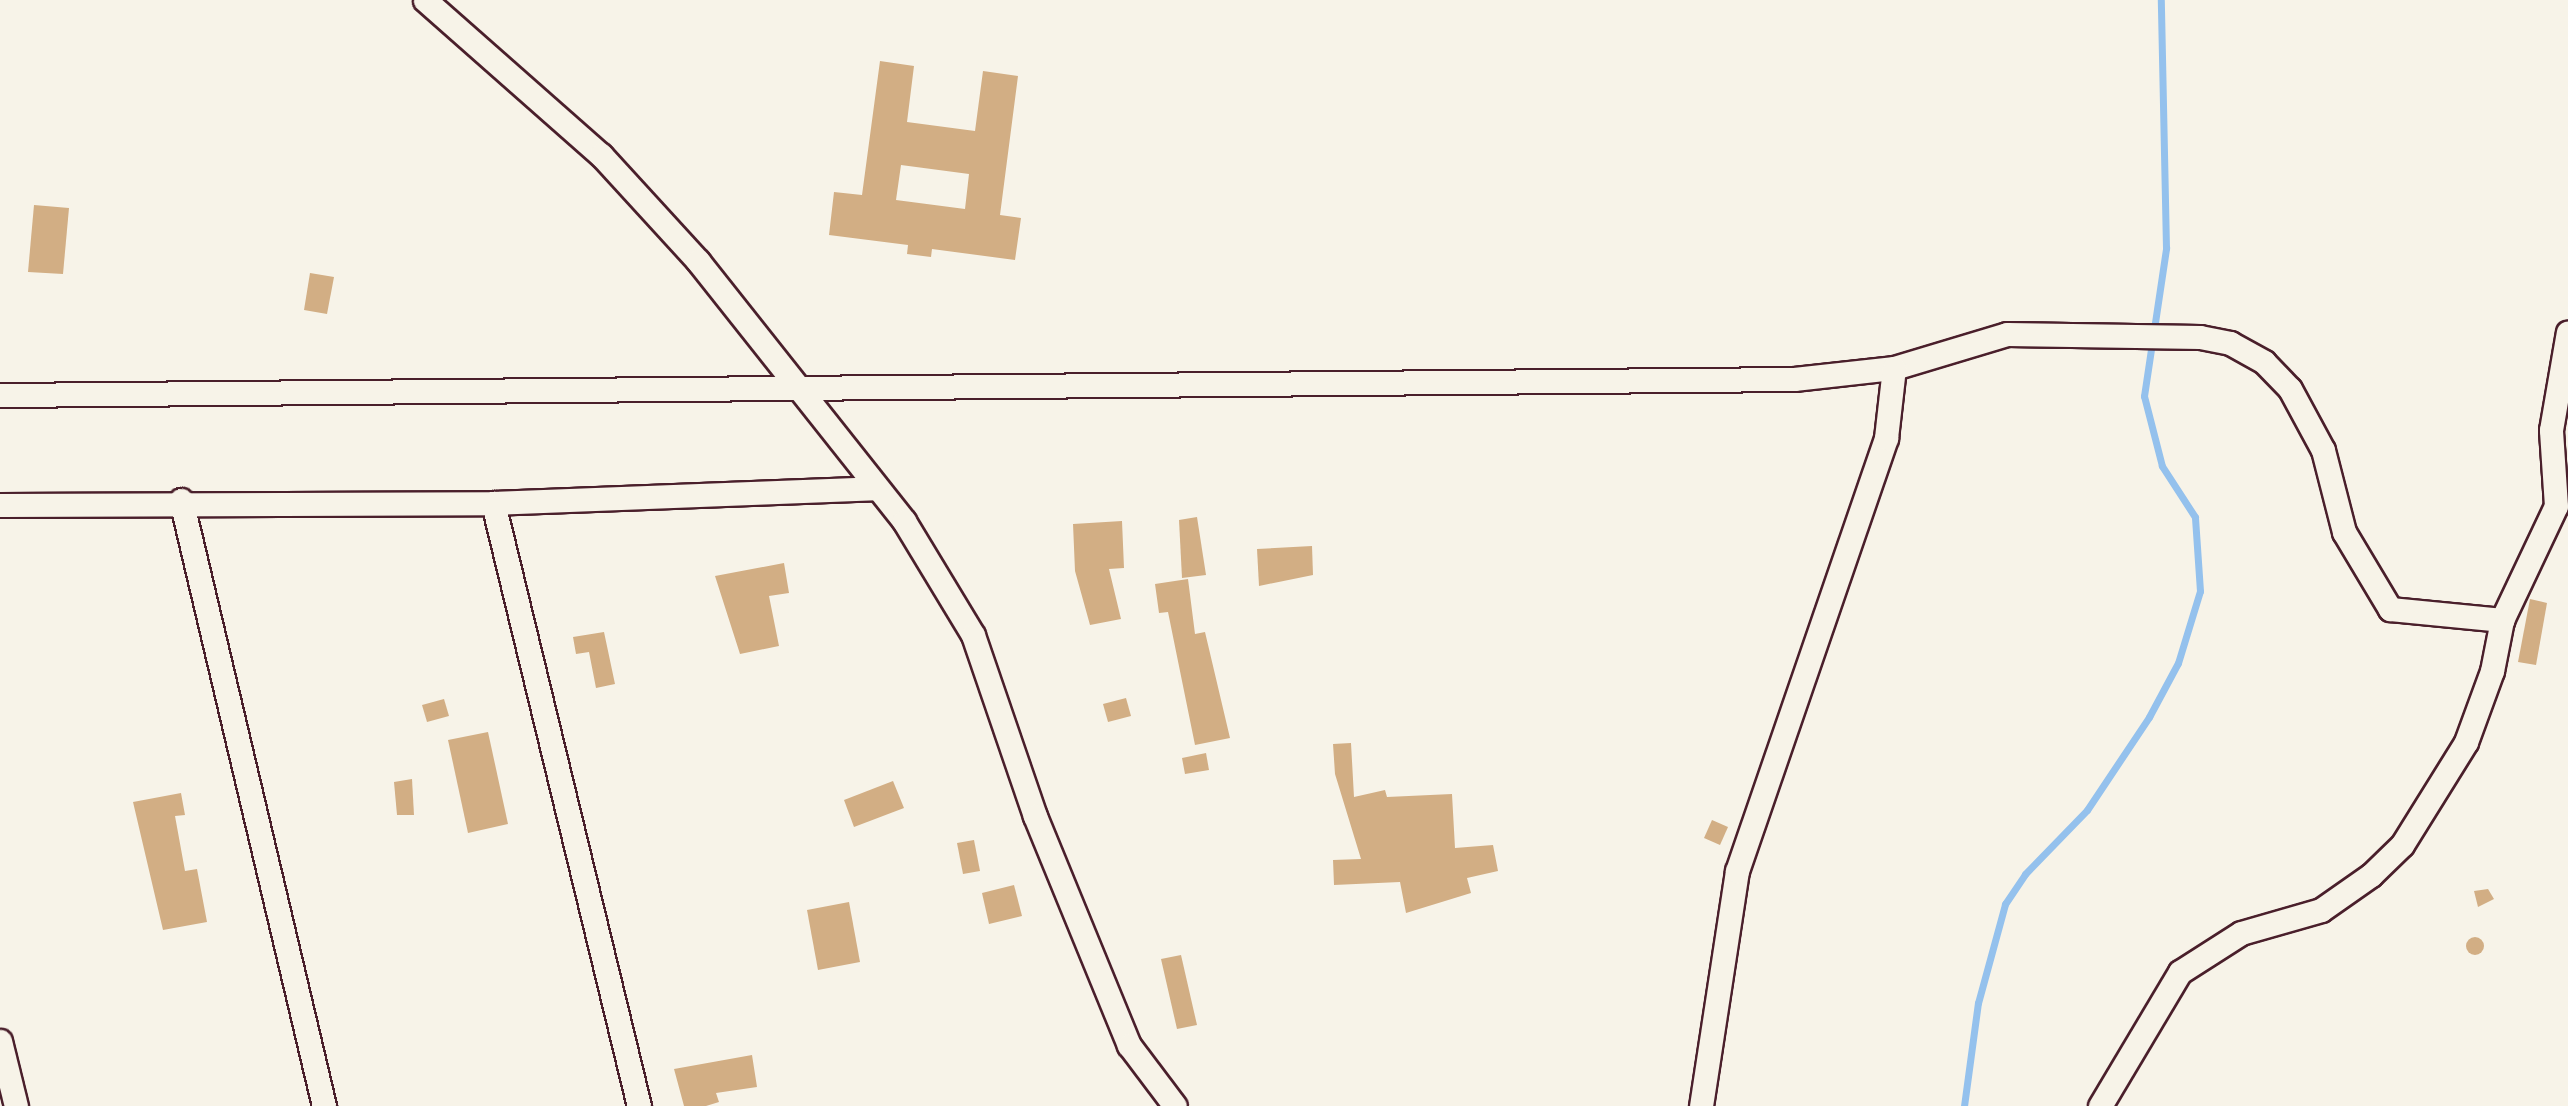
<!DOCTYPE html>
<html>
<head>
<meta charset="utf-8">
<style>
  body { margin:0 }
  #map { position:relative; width:2568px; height:1106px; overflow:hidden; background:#f7f3e8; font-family:Mynerve,sans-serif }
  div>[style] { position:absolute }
  .stream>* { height:7px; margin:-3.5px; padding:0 3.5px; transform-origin:3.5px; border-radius:3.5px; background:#94c1ed }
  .building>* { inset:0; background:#d2ae84 }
  .round { border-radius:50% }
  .roads { filter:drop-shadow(2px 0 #4a1f2b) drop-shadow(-2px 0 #4a1f2b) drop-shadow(0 2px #4a1f2b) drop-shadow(0 -2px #4a1f2b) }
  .minor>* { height:23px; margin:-11.5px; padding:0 11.5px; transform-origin:11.5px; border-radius:11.5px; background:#f7f3e8 }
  span { translate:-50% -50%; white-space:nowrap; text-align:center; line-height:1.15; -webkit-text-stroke:6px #f7f3e8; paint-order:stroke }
</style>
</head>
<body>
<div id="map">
  <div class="stream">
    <div style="left:1964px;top:1106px;width:104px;rotate:-82.3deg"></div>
    <div style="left:1978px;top:1003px;width:103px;rotate:-74.7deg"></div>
    <div style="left:2005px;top:904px;width:36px;rotate:-56deg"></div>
    <div style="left:2025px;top:874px;width:89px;rotate:-45.9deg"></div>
    <div style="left:2087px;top:810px;width:112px;rotate:-56.3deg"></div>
    <div style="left:2149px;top:717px;width:61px;rotate:-61.8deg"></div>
    <div style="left:2178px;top:663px;width:75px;rotate:-73deg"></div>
    <div style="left:2200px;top:591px;width:74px;rotate:-93.9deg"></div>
    <div style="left:2195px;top:517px;width:61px;rotate:-122.9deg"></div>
    <div style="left:2162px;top:466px;width:72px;rotate:-104.4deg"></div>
    <div style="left:2144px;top:396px;width:150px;rotate:-81.5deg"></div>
    <div style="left:2166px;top:248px;width:248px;rotate:-91.2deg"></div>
  </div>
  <div class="building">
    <div style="clip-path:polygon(evenodd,880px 61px,914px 66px,907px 122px,975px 131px,983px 71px,1018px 76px,1000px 215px,1021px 218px,1015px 260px,932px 249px,931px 257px,907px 254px,908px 245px,829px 235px,834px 192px,862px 195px,880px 61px,901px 165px,969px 174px,965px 209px,896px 200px,901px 165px)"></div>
    <div style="clip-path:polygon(34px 205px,69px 208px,63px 274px,28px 272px)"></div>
    <div style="clip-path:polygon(310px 273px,334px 277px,327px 314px,304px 310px)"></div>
    <div style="clip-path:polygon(1197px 517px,1206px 575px,1182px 578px,1179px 520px)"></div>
    <div style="clip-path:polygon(1122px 521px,1124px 568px,1109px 569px,1121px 619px,1090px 625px,1075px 571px,1073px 524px)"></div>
    <div style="clip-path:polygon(1312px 546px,1313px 575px,1259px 586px,1257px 549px)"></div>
    <div style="clip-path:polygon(784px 563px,789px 593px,769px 596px,779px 646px,740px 654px,715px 576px)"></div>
    <div style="clip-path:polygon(1188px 579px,1195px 634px,1205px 632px,1230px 738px,1195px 745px,1168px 612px,1159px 613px,1155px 584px)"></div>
    <div style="clip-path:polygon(2530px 599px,2547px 603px,2536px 665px,2518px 662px)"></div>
    <div style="clip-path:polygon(604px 632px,615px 684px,596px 688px,589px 652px,576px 654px,573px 637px)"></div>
    <div style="clip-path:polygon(1126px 698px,1131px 716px,1108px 722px,1103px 704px)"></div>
    <div style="clip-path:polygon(444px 699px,449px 716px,427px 722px,422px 705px)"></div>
    <div style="clip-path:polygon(488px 732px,508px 824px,468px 833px,448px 740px)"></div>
    <div style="clip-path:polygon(1351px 743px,1354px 797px,1385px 790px,1387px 797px,1452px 794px,1455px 848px,1493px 845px,1498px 871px,1467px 878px,1471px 893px,1406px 913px,1400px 882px,1334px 885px,1333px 860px,1361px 859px,1335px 774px,1333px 744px)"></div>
    <div style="clip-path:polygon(1206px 753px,1209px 770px,1185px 774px,1182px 758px)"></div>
    <div style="clip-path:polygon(412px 779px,414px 815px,397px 815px,394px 782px)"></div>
    <div style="clip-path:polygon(893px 781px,904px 808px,854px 827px,844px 800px)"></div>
    <div style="clip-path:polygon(181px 793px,185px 815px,175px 816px,185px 871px,197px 869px,207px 922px,163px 930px,133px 802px)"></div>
    <div style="clip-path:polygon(1712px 820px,1728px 827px,1720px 845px,1704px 838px)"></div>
    <div style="clip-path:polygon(974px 840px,980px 871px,963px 874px,957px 843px)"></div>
    <div style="clip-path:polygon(1014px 885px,1022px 916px,989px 924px,982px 893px)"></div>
    <div style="clip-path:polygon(2488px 889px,2494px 899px,2478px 907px,2474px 891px)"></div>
    <div style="clip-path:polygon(849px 902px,860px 962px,818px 970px,807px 910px)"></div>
    <div class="round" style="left:2466px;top:937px;width:18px;height:18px"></div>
    <div style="clip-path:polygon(1181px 955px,1197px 1025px,1177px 1029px,1161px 959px)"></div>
    <div style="clip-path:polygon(752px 1055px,757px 1087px,716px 1093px,719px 1102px,706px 1106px,684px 1106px,674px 1069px)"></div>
  </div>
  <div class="roads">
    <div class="minor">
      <div style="left:425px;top:0;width:235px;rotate:41.4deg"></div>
      <div style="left:601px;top:155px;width:144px;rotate:47.5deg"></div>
      <div style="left:698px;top:261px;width:332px;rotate:51.6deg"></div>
      <div style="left:904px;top:521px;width:133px;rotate:58.8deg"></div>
      <div style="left:973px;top:635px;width:191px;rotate:71.1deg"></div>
      <div style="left:1035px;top:816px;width:248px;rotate:67.7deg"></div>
      <div style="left:1129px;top:1045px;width:76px;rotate:53deg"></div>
      <div style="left:0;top:395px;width:1794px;rotate:-0.51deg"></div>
      <div style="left:1794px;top:379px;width:101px;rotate:-6.3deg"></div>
      <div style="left:1894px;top:368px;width:118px;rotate:-16.7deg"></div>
      <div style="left:2007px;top:334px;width:193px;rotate:0.9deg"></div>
      <div style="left:2200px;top:337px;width:31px;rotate:11deg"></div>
      <div style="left:2230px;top:343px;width:39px;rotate:29deg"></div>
      <div style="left:2264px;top:362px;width:37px;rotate:46deg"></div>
      <div style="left:2290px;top:389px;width:69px;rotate:61.6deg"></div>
      <div style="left:2323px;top:450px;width:85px;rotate:75.6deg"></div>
      <div style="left:2344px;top:532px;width:90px;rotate:59.1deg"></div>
      <div style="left:2390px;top:609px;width:113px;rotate:5.6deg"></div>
      <div style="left:181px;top:500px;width:623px;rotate:76.72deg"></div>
      <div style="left:493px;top:503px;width:620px;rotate:76.39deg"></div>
      <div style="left:0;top:505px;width:493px;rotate:-0.2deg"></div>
      <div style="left:493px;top:503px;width:382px;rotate:-2.2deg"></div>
      <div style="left:0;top:1041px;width:67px;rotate:76.2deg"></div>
      <div style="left:1701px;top:1106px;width:238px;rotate:-81.3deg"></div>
      <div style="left:1737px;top:871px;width:458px;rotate:-71deg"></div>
      <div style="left:1886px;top:438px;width:70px;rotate:-83.5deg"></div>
      <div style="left:2100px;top:1106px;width:156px;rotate:-59.2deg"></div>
      <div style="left:2180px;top:972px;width:72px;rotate:-32.6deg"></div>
      <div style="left:2241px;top:933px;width:83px;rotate:-16deg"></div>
      <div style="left:2321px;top:910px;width:61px;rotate:-35deg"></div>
      <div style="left:2371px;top:875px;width:43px;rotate:-44.1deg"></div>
      <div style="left:2402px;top:845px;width:121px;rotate:-58.1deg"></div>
      <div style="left:2466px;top:742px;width:76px;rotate:-69.9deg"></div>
      <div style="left:2492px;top:671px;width:52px;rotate:-78.9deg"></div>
      <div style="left:2502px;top:620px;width:126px;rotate:-64.7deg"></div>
      <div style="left:2556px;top:506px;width:76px;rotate:-93.8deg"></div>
      <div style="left:2551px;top:430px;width:99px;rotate:-80.2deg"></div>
    </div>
  </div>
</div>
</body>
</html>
